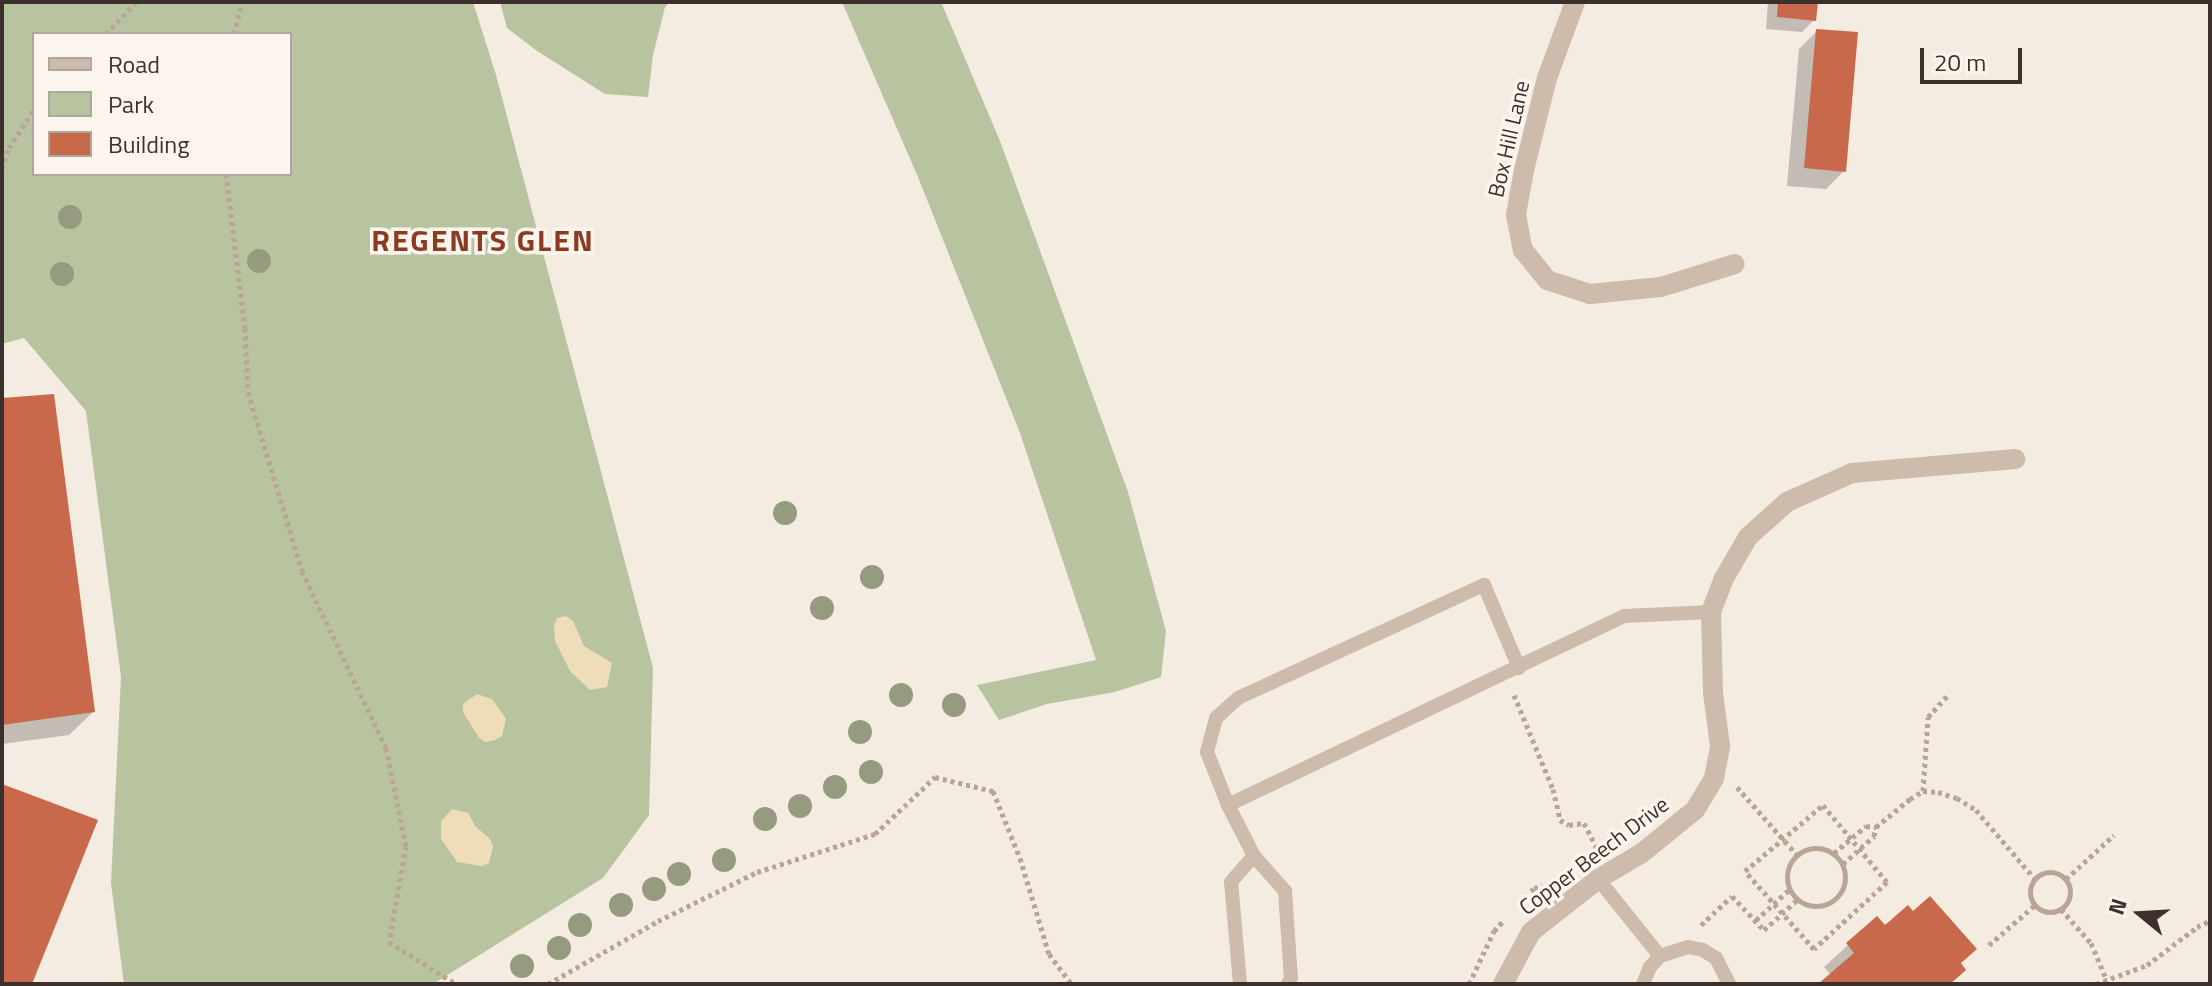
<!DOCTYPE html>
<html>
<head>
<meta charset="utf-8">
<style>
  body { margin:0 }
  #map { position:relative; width:2212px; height:986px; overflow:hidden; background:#f4ebe1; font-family:"Titillium Web",sans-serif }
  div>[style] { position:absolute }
  .green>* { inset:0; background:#b8c4a0 }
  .sand>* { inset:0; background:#efdcb8 }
  .shadow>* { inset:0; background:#0003 }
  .building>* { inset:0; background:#c8694b }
  .path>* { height:5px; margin-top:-2.5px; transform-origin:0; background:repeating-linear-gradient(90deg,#b9a596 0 4px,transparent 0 8px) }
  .path>.ring { margin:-2.5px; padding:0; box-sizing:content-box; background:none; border:5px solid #b9a596; border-radius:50% }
  .lane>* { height:14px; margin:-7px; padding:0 7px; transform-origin:7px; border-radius:7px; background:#cdbbac }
  .street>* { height:20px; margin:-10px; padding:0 10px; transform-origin:10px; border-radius:10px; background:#cdbbac }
  .trees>* { width:24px; height:24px; margin:-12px; border-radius:50%; background:#969b7f }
  span { translate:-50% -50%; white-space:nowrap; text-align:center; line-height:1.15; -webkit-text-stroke:7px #fbf5ee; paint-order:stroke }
  .street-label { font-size:22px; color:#3b302b }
  .district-label { font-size:30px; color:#8c3b22; font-weight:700; letter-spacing:2px }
  .frame { position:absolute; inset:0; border:4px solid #3b302b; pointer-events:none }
  .legend { position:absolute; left:32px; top:32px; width:260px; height:144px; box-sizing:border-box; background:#fbf5ee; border:2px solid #aea6a0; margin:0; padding:10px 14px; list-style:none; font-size:24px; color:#3b302b }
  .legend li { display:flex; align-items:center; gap:16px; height:40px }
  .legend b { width:40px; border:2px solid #aea6a0 }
  .north { position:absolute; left:2100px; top:874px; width:80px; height:80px; -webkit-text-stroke:6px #fbf5ee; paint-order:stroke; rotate:288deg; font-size:22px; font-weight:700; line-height:32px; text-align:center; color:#3b302b }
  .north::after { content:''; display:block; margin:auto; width:28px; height:36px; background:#3b302b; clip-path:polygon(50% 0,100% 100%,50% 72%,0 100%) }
  .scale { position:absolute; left:1920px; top:48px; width:102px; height:36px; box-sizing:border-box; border:4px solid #3b302b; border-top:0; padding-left:10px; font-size:24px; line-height:28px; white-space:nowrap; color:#3b302b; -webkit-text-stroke:6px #fbf5ee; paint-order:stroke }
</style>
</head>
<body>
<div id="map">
  <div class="green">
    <div style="clip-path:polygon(evenodd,2px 2px,473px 2px,496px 75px,653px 668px,649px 815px,603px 878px,433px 984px,124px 984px,111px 883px,121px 677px,86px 411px,24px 338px,2px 344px,2px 2px,34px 34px,290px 34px,290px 174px,34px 174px,34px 34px)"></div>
    <div style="clip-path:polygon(500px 2px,670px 2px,665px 7px,653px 55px,648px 97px,605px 94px,537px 51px,507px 28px)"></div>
    <div style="clip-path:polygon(842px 2px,941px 2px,1000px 141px,1128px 492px,1166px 631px,1161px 677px,1115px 692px,1047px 704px,999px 720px,977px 685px,1096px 660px,1020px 433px,918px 177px)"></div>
  </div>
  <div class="sand">
    <div style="clip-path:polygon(566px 616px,573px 621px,584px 646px,612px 663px,607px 687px,590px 690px,570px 671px,555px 641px,554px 625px,557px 618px)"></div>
    <div style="clip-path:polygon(477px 694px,492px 699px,506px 719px,502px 736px,495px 740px,486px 742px,479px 738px,463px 712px,463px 704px)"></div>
    <div style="clip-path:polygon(452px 809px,468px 813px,476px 827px,489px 838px,493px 846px,489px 863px,482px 866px,457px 862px,441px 839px,441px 821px)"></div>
  </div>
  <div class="shadow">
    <div style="clip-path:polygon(1768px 2px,1816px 2px,1814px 20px,1802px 32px,1766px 29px)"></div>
    <div style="clip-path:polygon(1817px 31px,1844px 171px,1826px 189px,1787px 186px,1799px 49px)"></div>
    <div style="clip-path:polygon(2px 400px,93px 712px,69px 735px,2px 744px)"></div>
    <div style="clip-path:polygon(1877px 919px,1885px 928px,1959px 965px,1948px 984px,1821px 984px,1831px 975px,1824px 967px)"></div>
  </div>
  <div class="building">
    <div style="clip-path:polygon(1778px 2px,1818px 2px,1816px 21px,1777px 17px)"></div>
    <div style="clip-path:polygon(1816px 29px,1858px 32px,1846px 172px,1804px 168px)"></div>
    <div style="clip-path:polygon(54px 394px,95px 712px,2px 725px,2px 398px)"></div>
    <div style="clip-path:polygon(2px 784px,98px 820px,32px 984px,2px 984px)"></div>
    <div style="clip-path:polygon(1930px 896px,1977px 949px,1961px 963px,1966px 970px,1950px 984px,1818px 984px,1854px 953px,1846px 943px,1877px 916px,1885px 925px,1908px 905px,1913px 911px)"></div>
  </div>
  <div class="path">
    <div style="left:106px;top:34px;width:44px;rotate:-46.8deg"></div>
    <div style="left:234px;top:34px;width:33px;rotate:-76deg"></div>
    <div style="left:2px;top:169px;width:22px;rotate:-72deg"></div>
    <div style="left:9px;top:148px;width:46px;rotate:-57.3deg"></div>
    <div style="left:226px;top:174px;width:155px;rotate:83deg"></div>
    <div style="left:245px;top:328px;width:64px;rotate:87.3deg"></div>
    <div style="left:248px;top:392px;width:187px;rotate:73.2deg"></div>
    <div style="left:302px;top:571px;width:196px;rotate:64.6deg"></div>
    <div style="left:386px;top:748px;width:100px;rotate:78.5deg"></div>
    <div style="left:406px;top:846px;width:97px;rotate:100deg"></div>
    <div style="left:389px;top:942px;width:79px;rotate:32.1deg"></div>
    <div style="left:1514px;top:695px;width:102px;rotate:67.5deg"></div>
    <div style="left:1553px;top:789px;width:32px;rotate:77deg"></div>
    <div style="left:1560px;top:820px;width:10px;rotate:29deg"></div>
    <div style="left:1569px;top:825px;width:15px;rotate:-8deg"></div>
    <div style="left:1584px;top:823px;width:30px;rotate:63deg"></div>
    <div style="left:1737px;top:787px;width:91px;rotate:48.6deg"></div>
    <div style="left:1923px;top:791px;width:74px;rotate:-86.1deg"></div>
    <div style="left:1928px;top:717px;width:30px;rotate:-48deg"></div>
    <div style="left:1823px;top:805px;width:100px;rotate:50.3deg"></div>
    <div style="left:1887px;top:882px;width:99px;rotate:137.5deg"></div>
    <div style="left:1814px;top:949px;width:104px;rotate:-131.5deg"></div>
    <div style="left:1745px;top:871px;width:102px;rotate:-40.2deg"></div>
    <div class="ring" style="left:1787px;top:848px;width:53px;height:53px"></div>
    <div style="left:1834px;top:853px;width:42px;rotate:-40.2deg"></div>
    <div style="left:1866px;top:826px;width:10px;rotate:6deg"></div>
    <div style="left:1843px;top:864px;width:42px;rotate:-42.1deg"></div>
    <div style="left:1874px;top:836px;width:9px;rotate:-77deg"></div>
    <div style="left:1876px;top:827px;width:44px;rotate:-39.5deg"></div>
    <div style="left:1910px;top:799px;width:15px;rotate:-32deg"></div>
    <div style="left:1923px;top:791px;width:15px;rotate:4deg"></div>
    <div style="left:1938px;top:792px;width:20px;rotate:18deg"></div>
    <div style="left:1957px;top:798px;width:22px;rotate:32deg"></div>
    <div style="left:1976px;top:810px;width:91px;rotate:49.5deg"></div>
    <div class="ring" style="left:2030px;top:872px;width:35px;height:35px"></div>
    <div style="left:2066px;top:879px;width:65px;rotate:-42.5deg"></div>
    <div style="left:1520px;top:903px;width:21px;rotate:-47deg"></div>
    <div style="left:1534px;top:888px;width:9px;rotate:-13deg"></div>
    <div style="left:2061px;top:909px;width:45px;rotate:48.6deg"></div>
    <div style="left:2091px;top:943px;width:39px;rotate:67deg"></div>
    <div style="left:1756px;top:920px;width:45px;rotate:-42.3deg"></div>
    <div style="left:1701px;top:925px;width:42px;rotate:-43.1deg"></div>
    <div style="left:1732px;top:896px;width:47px;rotate:46.7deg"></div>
    <div style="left:1764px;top:930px;width:45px;rotate:-42.3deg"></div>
    <div style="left:1989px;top:945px;width:60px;rotate:-40.9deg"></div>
    <div style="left:548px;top:984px;width:127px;rotate:-29.8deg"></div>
    <div style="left:658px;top:921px;width:110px;rotate:-26.3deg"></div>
    <div style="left:757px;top:872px;width:124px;rotate:-17.9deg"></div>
    <div style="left:875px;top:834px;width:83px;rotate:-43.5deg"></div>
    <div style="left:935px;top:777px;width:60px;rotate:13.6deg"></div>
    <div style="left:993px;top:791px;width:72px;rotate:68.1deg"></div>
    <div style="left:1020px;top:858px;width:100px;rotate:73.2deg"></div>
    <div style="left:1049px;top:954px;width:38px;rotate:53deg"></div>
    <div style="left:1469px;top:984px;width:59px;rotate:-64.7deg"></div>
    <div style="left:1494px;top:931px;width:16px;rotate:-47deg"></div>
    <div style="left:2096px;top:984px;width:54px;rotate:-20.4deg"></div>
    <div style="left:2147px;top:965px;width:63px;rotate:-37.2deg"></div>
    <div style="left:2197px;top:927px;width:14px;rotate:-25deg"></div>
  </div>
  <div class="lane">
    <div style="left:1228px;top:805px;width:57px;rotate:-111.6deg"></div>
    <div style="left:1207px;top:752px;width:35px;rotate:-75deg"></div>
    <div style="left:1216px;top:718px;width:30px;rotate:-42deg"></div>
    <div style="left:1238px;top:698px;width:271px;rotate:-24.7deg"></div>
    <div style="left:1484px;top:585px;width:90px;rotate:67.1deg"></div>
    <div style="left:1254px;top:856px;width:47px;rotate:48.5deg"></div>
    <div style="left:1285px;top:891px;width:87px;rotate:86.1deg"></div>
    <div style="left:1291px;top:978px;width:7px;rotate:117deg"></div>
    <div style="left:1598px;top:879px;width:99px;rotate:51.2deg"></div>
    <div style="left:1240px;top:984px;width:102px;rotate:-95deg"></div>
    <div style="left:1231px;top:882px;width:35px;rotate:-49deg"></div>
    <div style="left:1254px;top:856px;width:57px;rotate:-117deg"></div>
    <div style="left:1228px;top:805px;width:439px;rotate:-25.5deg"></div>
    <div style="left:1624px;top:616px;width:87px;rotate:-2.6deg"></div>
    <div style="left:1643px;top:984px;width:18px;rotate:-68deg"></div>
    <div style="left:1650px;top:967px;width:15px;rotate:-48deg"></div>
    <div style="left:1660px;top:956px;width:29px;rotate:-18deg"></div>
    <div style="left:1688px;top:947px;width:15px;rotate:11deg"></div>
    <div style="left:1703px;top:950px;width:15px;rotate:32deg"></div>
    <div style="left:1716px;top:958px;width:29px;rotate:63deg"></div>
  </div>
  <div class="street">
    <div style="left:1575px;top:2px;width:81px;rotate:110.2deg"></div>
    <div style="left:1547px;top:78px;width:95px;rotate:104deg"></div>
    <div style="left:1524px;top:170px;width:46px;rotate:100.1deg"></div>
    <div style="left:1516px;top:215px;width:36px;rotate:79deg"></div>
    <div style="left:1523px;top:250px;width:38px;rotate:51deg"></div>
    <div style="left:1547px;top:280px;width:45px;rotate:18deg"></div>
    <div style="left:1590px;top:294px;width:71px;rotate:-5.6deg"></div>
    <div style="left:1661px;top:287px;width:77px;rotate:-17.3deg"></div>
    <div style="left:1503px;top:984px;width:59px;rotate:-61.7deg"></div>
    <div style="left:1531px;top:932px;width:85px;rotate:-38.3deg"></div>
    <div style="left:1598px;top:879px;width:51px;rotate:-30.6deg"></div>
    <div style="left:1642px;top:853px;width:68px;rotate:-39.1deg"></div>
    <div style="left:1695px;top:810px;width:37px;rotate:-59deg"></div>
    <div style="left:1714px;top:778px;width:33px;rotate:-79deg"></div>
    <div style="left:1720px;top:746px;width:53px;rotate:-97.5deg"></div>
    <div style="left:1713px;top:693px;width:81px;rotate:-91.4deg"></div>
    <div style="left:1711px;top:612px;width:34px;rotate:-69deg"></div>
    <div style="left:1723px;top:580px;width:50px;rotate:-59.8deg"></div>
    <div style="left:1748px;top:537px;width:52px;rotate:-41.9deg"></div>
    <div style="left:1787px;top:502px;width:71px;rotate:-24deg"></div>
    <div style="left:1852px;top:473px;width:164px;rotate:-4.9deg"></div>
  </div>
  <div class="trees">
    <div style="left:70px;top:217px"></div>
    <div style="left:259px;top:261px"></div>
    <div style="left:62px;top:274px"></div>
    <div style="left:785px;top:513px"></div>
    <div style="left:872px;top:577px"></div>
    <div style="left:822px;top:608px"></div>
    <div style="left:901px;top:695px"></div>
    <div style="left:954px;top:705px"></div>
    <div style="left:860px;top:732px"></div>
    <div style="left:871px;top:772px"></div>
    <div style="left:835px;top:787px"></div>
    <div style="left:800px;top:806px"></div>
    <div style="left:765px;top:819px"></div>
    <div style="left:724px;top:860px"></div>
    <div style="left:679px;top:874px"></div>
    <div style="left:654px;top:889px"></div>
    <div style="left:621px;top:905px"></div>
    <div style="left:580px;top:925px"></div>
    <div style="left:559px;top:948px"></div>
    <div style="left:522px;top:966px"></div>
  </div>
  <div class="street-label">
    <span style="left:1509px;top:139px;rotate:-77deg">Box Hill Lane</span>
    <span style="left:1594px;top:856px;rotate:-37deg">Copper Beech Drive</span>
  </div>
  <div class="district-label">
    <span style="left:483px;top:240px">REGENTS GLEN</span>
  </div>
  <div class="frame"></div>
  <ul class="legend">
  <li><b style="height:10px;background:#cdbbac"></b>Road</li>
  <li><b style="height:22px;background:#b8c4a0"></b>Park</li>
  <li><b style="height:22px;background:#c8694b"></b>Building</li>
  </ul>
  <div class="north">N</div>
  <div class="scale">20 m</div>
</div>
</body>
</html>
